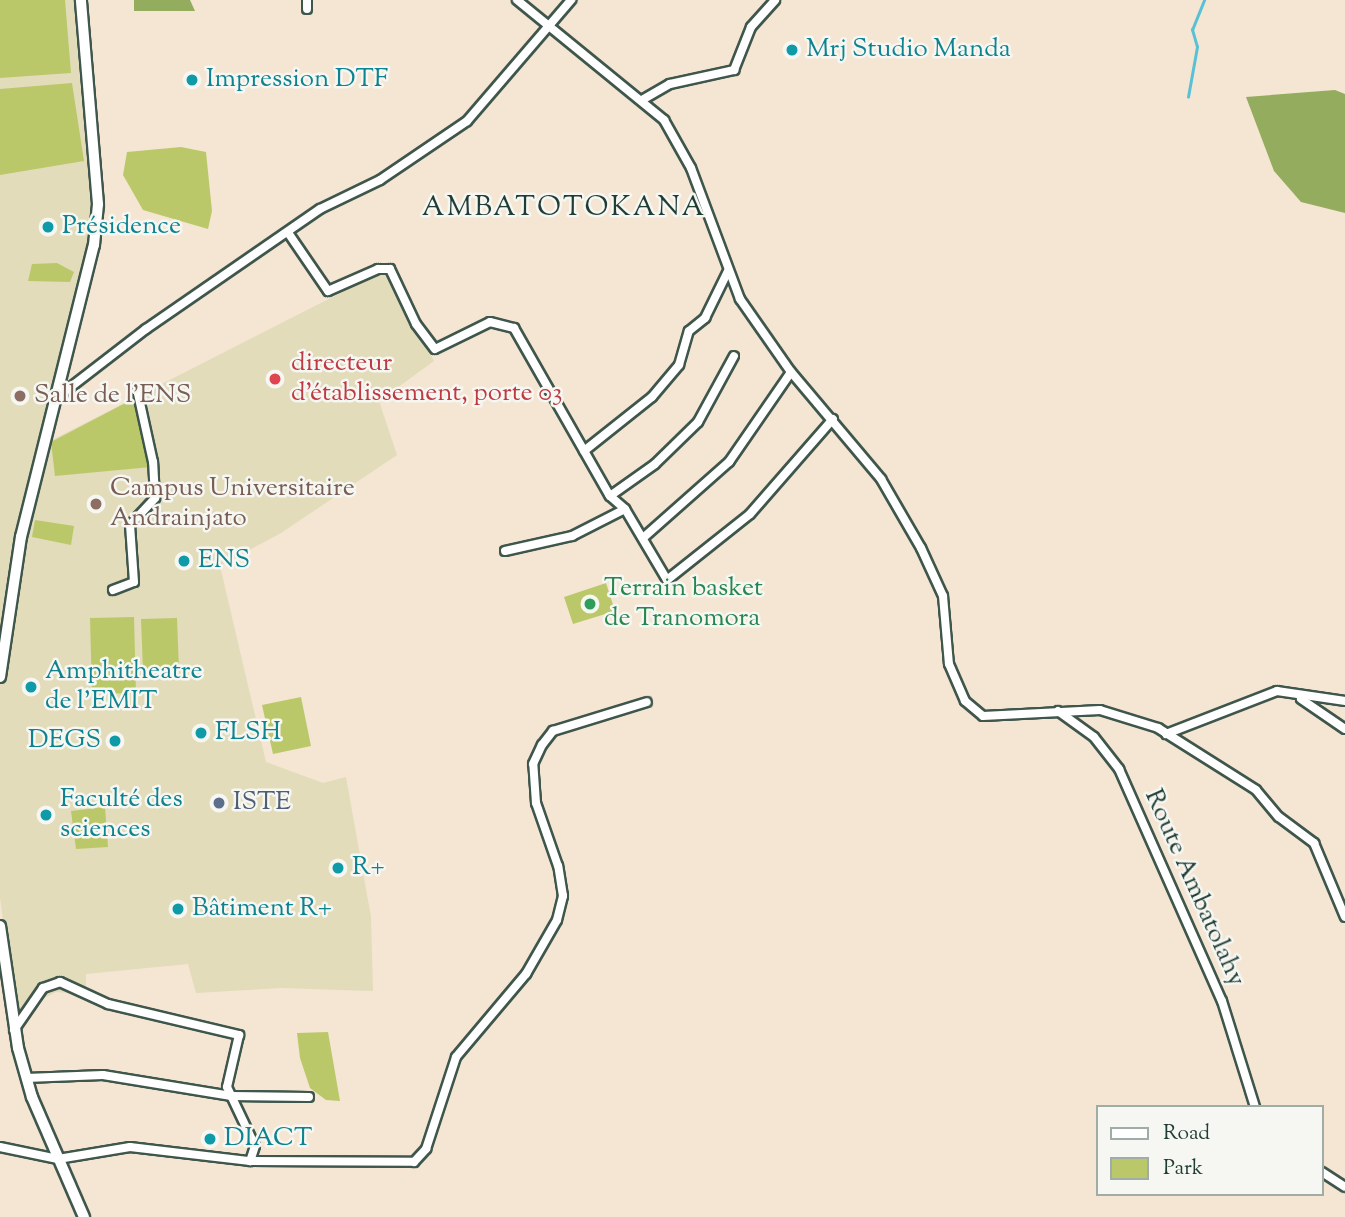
<!DOCTYPE html>
<html>
<head>
<meta charset="utf-8">
<style>
  body { margin:0 }
  #map { position:relative; width:1345px; height:1217px; overflow:hidden; background:#f4e6d2; font-family:"Sorts Mill Goudy",serif }
  div>[style] { position:absolute }
  .built>* { inset:0; background:#e2dcba }
  .green>* { inset:0; background:#bbc86a }
  .forest>* { inset:0; background:#94ac5e }
  .stream>* { height:2.5px; margin:-1.25px; padding:0 1.25px; transform-origin:1.25px; border-radius:1.25px; background:#59c1d6 }
  .roads { filter:drop-shadow(2px 0 #3f564c) drop-shadow(-2px 0 #3f564c) drop-shadow(0 2px #3f564c) drop-shadow(0 -2px #3f564c) }
  .minor>* { height:8px; margin:-4px; padding:0 4px; transform-origin:4px; border-radius:4px; background:#fff }
  .tertiary>* { height:10px; margin:-5px; padding:0 5px; transform-origin:5px; border-radius:5px; background:#fff }
  .dots>* { width:19px; height:19px; translate:-50% -50%; box-sizing:border-box; border:4px solid #f6f6f2; border-radius:50% }
  span { translate:-50% -50%; white-space:nowrap; text-align:center; line-height:1.15; -webkit-text-stroke:5px #f6f6f2; paint-order:stroke }
  .culture-label { font-size:26px; color:#0d838f }
  .left { translate:0 -50%; text-align:left }
  .right { translate:-100% -50%; text-align:right }
  .health-label { font-size:26px; color:#be3a42 }
  .education-label { font-size:26px; color:#785e54 }
  .leisure-label { font-size:26px; color:#27864d }
  .service-label { font-size:26px; color:#4e5e75 }
  .street-label { font-size:26px; color:#1f3d34 }
  .neighbourhood-label { font-size:28px; color:#1f3d34; letter-spacing:2px }
  .legend { position:absolute; left:1096px; top:1105px; width:228px; height:91px; box-sizing:border-box; background:#f6f6f2; border:2px solid #a0aca6; margin:0; padding:9px 12px; list-style:none; font-size:21px; color:#1f3d34 }
  .legend li { display:flex; align-items:center; gap:14px; height:35px }
  .legend b { width:35px; border:2px solid #a0aca6 }
</style>
</head>
<body>
<div id="map">
  <div class="built">
    <div style="clip-path:polygon(0 0,74px 0,96px 207px,92px 247px,48px 442px,372px 277px,389px 274px,434px 361px,379px 401px,397px 455px,281px 533px,220px 566px,266px 762px,323px 783px,346px 777px,371px 917px,373px 991px,281px 988px,196px 993px,188px 964px,86px 974px,86px 994px,56px 992px,34px 1003px,24px 1017px,16px 1016px,0 898px)"></div>
  </div>
  <div class="green">
    <div style="clip-path:polygon(0 0,65px 0,71px 73px,0 78px)"></div>
    <div style="clip-path:polygon(72px 83px,84px 161px,0 175px,0 89px)"></div>
    <div style="clip-path:polygon(181px 147px,206px 152px,212px 211px,208px 229px,143px 210px,123px 175px,127px 152px)"></div>
    <div style="clip-path:polygon(57px 263px,74px 272px,70px 282px,28px 281px,32px 264px)"></div>
    <div style="clip-path:polygon(135px 398px,151px 467px,55px 476px,51px 442px)"></div>
    <div style="clip-path:polygon(35px 520px,74px 526px,71px 545px,32px 537px)"></div>
    <div style="clip-path:polygon(606px 583px,615px 611px,573px 624px,564px 597px)"></div>
    <div style="clip-path:polygon(134px 617px,136px 693px,92px 694px,90px 618px)"></div>
    <div style="clip-path:polygon(177px 618px,179px 670px,143px 671px,141px 619px)"></div>
    <div style="clip-path:polygon(301px 697px,311px 746px,273px 754px,262px 705px)"></div>
    <div style="clip-path:polygon(105px 807px,108px 847px,76px 849px,71px 811px)"></div>
    <div style="clip-path:polygon(328px 1032px,340px 1101px,326px 1100px,310px 1088px,300px 1058px,297px 1033px)"></div>
  </div>
  <div class="forest">
    <div style="clip-path:polygon(134px 0,190px 0,195px 11px,134px 11px)"></div>
    <div style="clip-path:polygon(1335px 90px,1345px 94px,1345px 213px,1301px 202px,1274px 171px,1246px 97px)"></div>
  </div>
  <div class="stream">
    <div style="left:1188px;top:97px;width:51px;rotate:-79.8deg"></div>
    <div style="left:1197px;top:47px;width:18px;rotate:-106deg"></div>
    <div style="left:1192px;top:30px;width:32px;rotate:-68deg"></div>
  </div>
  <div class="roads">
    <div class="minor">
      <div style="left:307px;top:0;width:9px;rotate:90deg"></div>
      <div style="left:517px;top:0;width:190px;rotate:39.2deg"></div>
      <div style="left:664px;top:120px;width:55px;rotate:60.6deg"></div>
      <div style="left:691px;top:168px;width:140px;rotate:69.5deg"></div>
      <div style="left:740px;top:299px;width:89px;rotate:55.1deg"></div>
      <div style="left:791px;top:372px;width:140px;rotate:49.9deg"></div>
      <div style="left:881px;top:479px;width:80px;rotate:59.9deg"></div>
      <div style="left:921px;top:548px;width:53px;rotate:65.4deg"></div>
      <div style="left:943px;top:596px;width:68px;rotate:85deg"></div>
      <div style="left:949px;top:664px;width:40px;rotate:66.6deg"></div>
      <div style="left:965px;top:701px;width:23px;rotate:40deg"></div>
      <div style="left:983px;top:716px;width:117px;rotate:-2.9deg"></div>
      <div style="left:1100px;top:710px;width:61px;rotate:17.2deg"></div>
      <div style="left:1158px;top:728px;width:116px;rotate:32.3deg"></div>
      <div style="left:1256px;top:790px;width:35px;rotate:50deg"></div>
      <div style="left:1279px;top:817px;width:44px;rotate:36.6deg"></div>
      <div style="left:1314px;top:843px;width:80px;rotate:67.3deg"></div>
      <div style="left:642px;top:100px;width:32px;rotate:-30deg"></div>
      <div style="left:670px;top:84px;width:66px;rotate:-12.3deg"></div>
      <div style="left:734px;top:70px;width:46px;rotate:-68.4deg"></div>
      <div style="left:751px;top:27px;width:36px;rotate:-48deg"></div>
      <div style="left:289px;top:234px;width:69px;rotate:55.6deg"></div>
      <div style="left:328px;top:291px;width:55px;rotate:-23.7deg"></div>
      <div style="left:378px;top:269px;width:12px"></div>
      <div style="left:390px;top:269px;width:61px;rotate:64.7deg"></div>
      <div style="left:416px;top:324px;width:31px;rotate:53deg"></div>
      <div style="left:435px;top:349px;width:61px;rotate:-26.1deg"></div>
      <div style="left:490px;top:322px;width:25px;rotate:14deg"></div>
      <div style="left:514px;top:328px;width:193px;rotate:60.3deg"></div>
      <div style="left:610px;top:496px;width:20px;rotate:41deg"></div>
      <div style="left:625px;top:509px;width:82px;rotate:59.4deg"></div>
      <div style="left:667px;top:580px;width:106px;rotate:-38.5deg"></div>
      <div style="left:750px;top:514px;width:126px;rotate:-48.9deg"></div>
      <div style="left:54px;top:400px;width:116px;rotate:-37.7deg"></div>
      <div style="left:146px;top:329px;width:211px;rotate:-34.6deg"></div>
      <div style="left:320px;top:209px;width:67px;rotate:-25.8deg"></div>
      <div style="left:380px;top:180px;width:105px;rotate:-34.1deg"></div>
      <div style="left:467px;top:121px;width:160px;rotate:-49.3deg"></div>
      <div style="left:584px;top:451px;width:87px;rotate:-38.5deg"></div>
      <div style="left:652px;top:397px;width:42px;rotate:-49.8deg"></div>
      <div style="left:679px;top:365px;width:35px;rotate:-74deg"></div>
      <div style="left:689px;top:331px;width:21px;rotate:-39deg"></div>
      <div style="left:705px;top:318px;width:52px;rotate:-63.9deg"></div>
      <div style="left:610px;top:496px;width:55px;rotate:-35.4deg"></div>
      <div style="left:655px;top:464px;width:60px;rotate:-44.3deg"></div>
      <div style="left:698px;top:422px;width:75px;rotate:-61.4deg"></div>
      <div style="left:643px;top:538px;width:115px;rotate:-41.5deg"></div>
      <div style="left:729px;top:462px;width:109px;rotate:-55.4deg"></div>
      <div style="left:505px;top:551px;width:69px;rotate:-12.6deg"></div>
      <div style="left:572px;top:536px;width:59px;rotate:-27deg"></div>
      <div style="left:113px;top:590px;width:22px;rotate:-21deg"></div>
      <div style="left:134px;top:582px;width:57px;rotate:-94deg"></div>
      <div style="left:130px;top:525px;width:37px;rotate:-47deg"></div>
      <div style="left:155px;top:498px;width:36px;rotate:-93deg"></div>
      <div style="left:153px;top:462px;width:75px;rotate:-102.4deg"></div>
      <div style="left:1301px;top:699px;width:53px;rotate:34.3deg"></div>
      <div style="left:1058px;top:711px;width:44px;rotate:35.8deg"></div>
      <div style="left:1094px;top:737px;width:41px;rotate:52deg"></div>
      <div style="left:1119px;top:769px;width:254px;rotate:66.1deg"></div>
      <div style="left:1222px;top:1001px;width:111px;rotate:72.7deg"></div>
      <div style="left:1166px;top:734px;width:119px;rotate:-21.2deg"></div>
      <div style="left:1277px;top:691px;width:69px;rotate:8.4deg"></div>
      <div style="left:14px;top:1030px;width:51px;rotate:-55.4deg"></div>
      <div style="left:43px;top:988px;width:18px;rotate:-19deg"></div>
      <div style="left:60px;top:982px;width:53px;rotate:24.6deg"></div>
      <div style="left:108px;top:1004px;width:135px;rotate:13.3deg"></div>
      <div style="left:239px;top:1035px;width:53px;rotate:103deg"></div>
      <div style="left:227px;top:1087px;width:65px;rotate:64.6deg"></div>
      <div style="left:255px;top:1146px;width:16px;rotate:108deg"></div>
      <div style="left:26px;top:1078px;width:77px;rotate:-2.2deg"></div>
      <div style="left:103px;top:1075px;width:130px;rotate:9.3deg"></div>
      <div style="left:231px;top:1096px;width:78px;rotate:0.7deg"></div>
      <div style="left:0;top:1147px;width:59px;rotate:11.7deg"></div>
      <div style="left:58px;top:1159px;width:73px;rotate:-9.5deg"></div>
      <div style="left:130px;top:1147px;width:121px;rotate:6.7deg"></div>
      <div style="left:250px;top:1161px;width:164px;rotate:0.3deg"></div>
      <div style="left:414px;top:1162px;width:18px;rotate:-47deg"></div>
      <div style="left:426px;top:1149px;width:97px;rotate:-71.9deg"></div>
      <div style="left:456px;top:1057px;width:109px;rotate:-49.9deg"></div>
      <div style="left:526px;top:974px;width:62px;rotate:-60.1deg"></div>
      <div style="left:557px;top:920px;width:25px;rotate:-76deg"></div>
      <div style="left:563px;top:896px;width:30px;rotate:-99deg"></div>
      <div style="left:558px;top:866px;width:67px;rotate:-109.2deg"></div>
      <div style="left:536px;top:803px;width:39px;rotate:-94deg"></div>
      <div style="left:533px;top:764px;width:21px;rotate:-65deg"></div>
      <div style="left:542px;top:745px;width:18px;rotate:-52deg"></div>
      <div style="left:553px;top:731px;width:98px;rotate:-17.1deg"></div>
      <div style="left:1322px;top:1172px;width:27px;rotate:33deg"></div>
    </div>
    <div class="tertiary">
      <div style="left:0;top:677px;width:142px;rotate:-81.5deg"></div>
      <div style="left:21px;top:537px;width:301px;rotate:-76deg"></div>
      <div style="left:94px;top:245px;width:41px;rotate:-84.4deg"></div>
      <div style="left:98px;top:204px;width:205px;rotate:-94.8deg"></div>
      <div style="left:0;top:926px;width:123px;rotate:81.6deg"></div>
      <div style="left:18px;top:1048px;width:51px;rotate:74.1deg"></div>
      <div style="left:32px;top:1097px;width:131px;rotate:66.6deg"></div>
    </div>
  </div>
  <div class="dots">
    <div style="left:792px;top:50px;background:#0f9aa8"></div>
    <div style="left:192px;top:80px;background:#0f9aa8"></div>
    <div style="left:48px;top:227px;background:#0f9aa8"></div>
    <div style="left:275px;top:379px;background:#e0444e"></div>
    <div style="left:20px;top:396px;background:#8d6e63"></div>
    <div style="left:96px;top:504px;background:#8d6e63"></div>
    <div style="left:184px;top:561px;background:#0f9aa8"></div>
    <div style="left:590px;top:604px;background:#2e9e5b"></div>
    <div style="left:31px;top:687px;background:#0f9aa8"></div>
    <div style="left:201px;top:733px;background:#0f9aa8"></div>
    <div style="left:115px;top:741px;background:#0f9aa8"></div>
    <div style="left:219px;top:803px;background:#5c6f8a"></div>
    <div style="left:46px;top:815px;background:#0f9aa8"></div>
    <div style="left:338px;top:868px;background:#0f9aa8"></div>
    <div style="left:178px;top:909px;background:#0f9aa8"></div>
    <div style="left:210px;top:1139px;background:#0f9aa8"></div>
  </div>
  <div class="culture-label">
    <span class="left" style="left:806px;top:50px">Mrj Studio Manda</span>
    <span class="left" style="left:206px;top:80px">Impression DTF</span>
    <span class="left" style="left:62px;top:227px">Présidence</span>
    <span class="left" style="left:198px;top:561px">ENS</span>
    <span class="left" style="left:45px;top:687px">Amphitheatre<br>de l'EMIT</span>
    <span class="left" style="left:215px;top:733px">FLSH</span>
    <span class="right" style="left:101px;top:741px">DEGS</span>
    <span class="left" style="left:60px;top:815px">Faculté des<br>sciences</span>
    <span class="left" style="left:352px;top:868px">R+</span>
    <span class="left" style="left:192px;top:909px">Bâtiment R+</span>
    <span class="left" style="left:224px;top:1139px">DIACT</span>
  </div>
  <div class="health-label">
    <span class="left" style="left:291px;top:379px">directeur<br>d'établissement, porte 03</span>
  </div>
  <div class="education-label">
    <span class="left" style="left:34px;top:396px">Salle de l'ENS</span>
    <span class="left" style="left:110px;top:504px">Campus Universitaire<br>Andrainjato</span>
  </div>
  <div class="leisure-label">
    <span class="left" style="left:604px;top:604px">Terrain basket<br>de Tranomora</span>
  </div>
  <div class="service-label">
    <span class="left" style="left:233px;top:803px">ISTE</span>
  </div>
  <div class="street-label">
    <span style="left:1194px;top:888px;rotate:66deg">Route Ambatolahy</span>
  </div>
  <div class="neighbourhood-label">
    <span style="left:564px;top:208px">AMBATOTOKANA</span>
  </div>
  <ul class="legend">
  <li><b style="height:9px;background:#fff"></b>Road</li>
  <li><b style="height:19px;background:#bbc86a"></b>Park</li>
  </ul>
</div>
</body>
</html>
